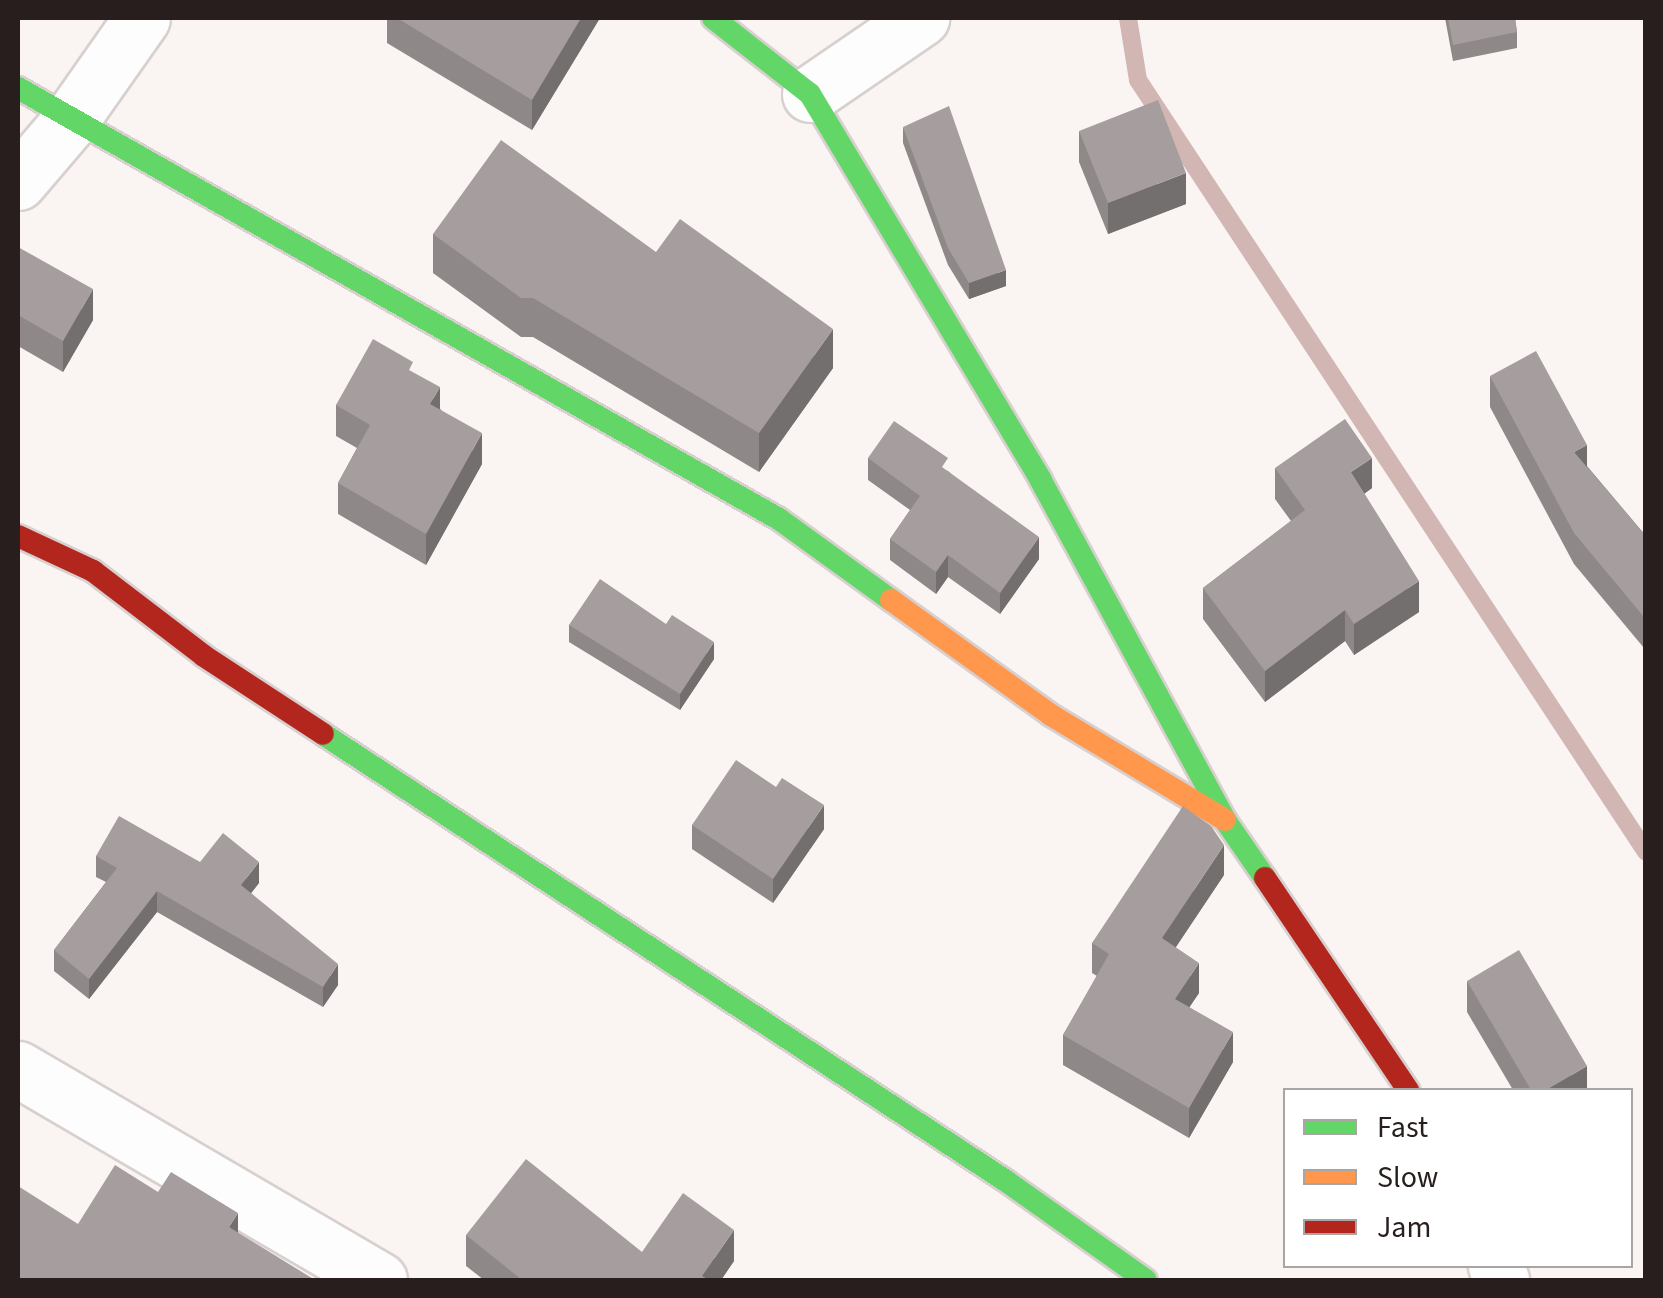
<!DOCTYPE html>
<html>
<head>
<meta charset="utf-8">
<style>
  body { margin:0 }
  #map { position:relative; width:1663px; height:1298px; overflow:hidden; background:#faf4f3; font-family:"Source Sans 3",sans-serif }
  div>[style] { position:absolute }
  .stream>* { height:18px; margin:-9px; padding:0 9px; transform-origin:9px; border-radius:9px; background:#d1b6b3 }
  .roads { filter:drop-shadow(2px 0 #d8d0cf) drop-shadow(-2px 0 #d8d0cf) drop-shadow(0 2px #d8d0cf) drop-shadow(0 -2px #d8d0cf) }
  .street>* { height:55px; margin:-27.5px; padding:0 27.5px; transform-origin:27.5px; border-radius:27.5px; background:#fefdfd }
  .fast>* { height:22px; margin:-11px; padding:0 11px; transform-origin:11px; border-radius:11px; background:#63d668 }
  .slow>* { height:22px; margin:-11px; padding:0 11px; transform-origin:11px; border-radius:11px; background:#ff974d }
  .jam>* { height:22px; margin:-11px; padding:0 11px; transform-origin:11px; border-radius:11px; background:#b3261e }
  .wall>* { inset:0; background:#8f8888 }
  .shaded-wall>* { inset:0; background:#746f6f }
  .building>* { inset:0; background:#a69e9e }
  span { translate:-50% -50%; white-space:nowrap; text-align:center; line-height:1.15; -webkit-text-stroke:10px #fff; paint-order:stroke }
  .frame { position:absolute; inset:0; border:20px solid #281e1d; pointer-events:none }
  .legend { position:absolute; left:1283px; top:1088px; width:350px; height:180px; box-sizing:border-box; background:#fff; border:2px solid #a9a5a5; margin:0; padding:12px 18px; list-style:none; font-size:30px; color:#281e1d }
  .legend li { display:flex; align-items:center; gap:20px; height:50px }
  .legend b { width:50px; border:2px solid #a9a5a5 }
</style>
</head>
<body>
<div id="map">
  <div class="stream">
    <div style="left:1128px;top:18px;width:63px;rotate:80.8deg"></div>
    <div style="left:1138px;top:80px;width:924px;rotate:56.65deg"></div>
  </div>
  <div class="roads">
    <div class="street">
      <div style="left:810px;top:94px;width:135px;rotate:-34.4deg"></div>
      <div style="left:18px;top:182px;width:79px;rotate:-49.6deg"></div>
      <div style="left:69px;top:122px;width:127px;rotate:-54.9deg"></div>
      <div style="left:18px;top:1069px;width:418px;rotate:30.3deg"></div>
      <div style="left:1496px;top:1266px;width:15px;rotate:70deg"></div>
    </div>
    <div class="fast">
      <div style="left:713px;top:18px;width:123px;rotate:38.1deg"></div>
      <div style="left:810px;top:94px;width:448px;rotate:59.1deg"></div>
      <div style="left:1040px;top:479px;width:388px;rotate:61.5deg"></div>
      <div style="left:1225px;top:820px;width:70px;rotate:55.4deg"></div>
      <div style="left:18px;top:88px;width:875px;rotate:29.53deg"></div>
      <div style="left:779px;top:519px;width:138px;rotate:35.9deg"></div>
      <div style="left:323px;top:734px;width:816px;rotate:33.2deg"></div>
      <div style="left:1006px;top:1181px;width:171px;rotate:35.3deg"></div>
    </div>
    <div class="slow">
      <div style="left:891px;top:600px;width:197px;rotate:35.7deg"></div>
      <div style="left:1051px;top:715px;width:203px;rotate:31.1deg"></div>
    </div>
    <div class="jam">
      <div style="left:18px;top:536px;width:83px;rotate:25deg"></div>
      <div style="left:93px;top:571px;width:140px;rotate:37.4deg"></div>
      <div style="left:204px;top:656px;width:142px;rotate:33.2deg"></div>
      <div style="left:1265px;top:878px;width:256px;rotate:56deg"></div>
    </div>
  </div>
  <div class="wall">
    <div style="clip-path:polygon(387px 18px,600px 18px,532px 130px,387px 43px)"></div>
    <div style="clip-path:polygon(1445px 18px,1515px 18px,1517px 32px,1517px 48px,1453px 61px)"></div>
    <div style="clip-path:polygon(903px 127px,1006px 286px,969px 299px,948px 265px,903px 143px)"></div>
    <div style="clip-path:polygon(1079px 131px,1186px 204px,1108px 234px,1079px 162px)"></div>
    <div style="clip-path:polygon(433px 234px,656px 252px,833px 368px,759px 472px,533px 337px,521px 337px,433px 273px)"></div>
    <div style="clip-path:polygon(18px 247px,93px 320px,63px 372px,18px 346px)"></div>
    <div style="clip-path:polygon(413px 373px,482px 464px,426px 565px,338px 514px,338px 483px,357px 448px,336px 436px,336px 405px)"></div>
    <div style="clip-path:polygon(1490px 376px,1587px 466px,1646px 536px,1644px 648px,1574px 564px,1490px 407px)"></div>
    <div style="clip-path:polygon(868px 458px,948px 471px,1039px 559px,1000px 614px,948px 577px,936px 594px,890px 560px,890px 539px,910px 510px,868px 480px)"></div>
    <div style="clip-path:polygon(1275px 468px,1372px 488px,1364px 494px,1419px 612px,1354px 655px,1345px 641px,1265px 702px,1203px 619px,1203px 588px,1291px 521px,1275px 499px)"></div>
    <div style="clip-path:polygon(666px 624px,714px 659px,680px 710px,569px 642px,569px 625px)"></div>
    <div style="clip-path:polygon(692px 825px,824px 829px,773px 903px,692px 849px)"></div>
    <div style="clip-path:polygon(96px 856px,200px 862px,259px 883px,251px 893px,338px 985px,323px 1007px,157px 912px,89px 999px,54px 971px,54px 950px,106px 882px,96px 877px)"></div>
    <div style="clip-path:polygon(1224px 875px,1175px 948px,1199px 993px,1189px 1007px,1233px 1062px,1189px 1138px,1063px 1065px,1063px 1035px,1097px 976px,1092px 973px,1092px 943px)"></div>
    <div style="clip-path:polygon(1467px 981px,1587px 1090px,1513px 1090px,1467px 1012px)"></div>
    <div style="clip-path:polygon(466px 1235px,642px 1252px,734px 1261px,721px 1280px,484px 1280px,466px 1266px)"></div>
  </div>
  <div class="shaded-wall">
    <div style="clip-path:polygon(581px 18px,600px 18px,532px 130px,532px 100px)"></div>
    <div style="clip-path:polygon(1186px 173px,1186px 204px,1108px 234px,1108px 203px)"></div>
    <div style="clip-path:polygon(1006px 270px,1006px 286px,969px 299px,969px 283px)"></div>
    <div style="clip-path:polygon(93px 289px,93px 320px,63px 372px,63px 341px)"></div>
    <div style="clip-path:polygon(833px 329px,833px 368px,759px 472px,759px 433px)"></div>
    <div style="clip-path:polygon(440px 387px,440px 418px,430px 404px)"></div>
    <div style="clip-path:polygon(482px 433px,482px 464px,426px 565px,426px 534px)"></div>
    <div style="clip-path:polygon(1587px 445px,1587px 476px,1574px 452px)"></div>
    <div style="clip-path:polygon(1372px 458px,1372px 488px,1351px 503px,1351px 472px)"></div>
    <div style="clip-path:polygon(1039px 537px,1039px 559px,1000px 614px,1000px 593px)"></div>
    <div style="clip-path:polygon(948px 555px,948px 577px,936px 594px,936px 572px)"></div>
    <div style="clip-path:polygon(1419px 581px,1419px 612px,1354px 655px,1354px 624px)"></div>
    <div style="clip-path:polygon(1345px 610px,1345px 641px,1265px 702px,1265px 671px)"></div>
    <div style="clip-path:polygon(1646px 616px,1646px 647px,1644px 648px,1644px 617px)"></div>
    <div style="clip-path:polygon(714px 642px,714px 659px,680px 710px,680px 694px)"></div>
    <div style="clip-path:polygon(824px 805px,824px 829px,773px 903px,773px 879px)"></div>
    <div style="clip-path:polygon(1224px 845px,1224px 875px,1162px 968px,1162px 938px)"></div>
    <div style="clip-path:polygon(259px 862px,259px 883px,241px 906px,241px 885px)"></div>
    <div style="clip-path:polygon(157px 891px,157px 912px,89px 999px,89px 979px)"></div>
    <div style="clip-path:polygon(1199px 963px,1199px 993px,1175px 1029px,1175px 999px)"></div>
    <div style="clip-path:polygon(338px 964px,338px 985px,323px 1007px,323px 987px)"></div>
    <div style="clip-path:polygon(1233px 1032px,1233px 1062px,1189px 1138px,1189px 1108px)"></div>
    <div style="clip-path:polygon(1587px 1066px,1587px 1090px,1546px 1090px)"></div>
    <div style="clip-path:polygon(238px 1213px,238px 1242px,229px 1227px)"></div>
    <div style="clip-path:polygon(734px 1230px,734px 1261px,721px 1280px,702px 1280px,702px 1276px)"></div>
  </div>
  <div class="building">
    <div style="clip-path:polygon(397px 18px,581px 18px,532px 100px)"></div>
    <div style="clip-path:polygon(1448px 18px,1515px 18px,1517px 32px,1453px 45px)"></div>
    <div style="clip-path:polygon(1158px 100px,1186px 173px,1108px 203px,1079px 131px)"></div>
    <div style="clip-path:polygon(949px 106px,1006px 270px,969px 283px,948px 248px,903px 127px)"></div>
    <div style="clip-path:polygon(501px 140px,656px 252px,680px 219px,833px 329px,759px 433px,533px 298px,521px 298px,433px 234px)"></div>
    <div style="clip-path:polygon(18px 247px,93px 289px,63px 341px,18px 315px)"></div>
    <div style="clip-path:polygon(373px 339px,413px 362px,409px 370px,440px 387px,430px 404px,482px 433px,426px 534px,338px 483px,370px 425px,336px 405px)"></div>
    <div style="clip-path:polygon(1536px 351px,1587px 445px,1574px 452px,1646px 536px,1644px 617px,1574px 533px,1490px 376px)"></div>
    <div style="clip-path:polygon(1345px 419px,1372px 458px,1351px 472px,1419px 581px,1354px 624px,1345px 610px,1265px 671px,1203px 588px,1305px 510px,1275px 468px)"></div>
    <div style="clip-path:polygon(894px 421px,948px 458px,942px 467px,1039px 537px,1000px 593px,948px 555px,936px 572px,890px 539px,920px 496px,868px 458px)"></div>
    <div style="clip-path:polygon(600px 579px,666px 624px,672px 615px,714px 642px,680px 694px,569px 625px)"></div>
    <div style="clip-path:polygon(736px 760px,776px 787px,782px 778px,824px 805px,773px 879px,692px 825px)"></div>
    <div style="clip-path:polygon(1183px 806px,1211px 826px,1224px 845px,1162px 938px,1199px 963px,1175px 999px,1233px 1032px,1189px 1108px,1063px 1035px,1109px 954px,1092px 943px)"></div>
    <div style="clip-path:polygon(119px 816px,200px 862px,223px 833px,259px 862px,241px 885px,338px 964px,323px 987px,157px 891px,89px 979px,54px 950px,117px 868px,96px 856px)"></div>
    <div style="clip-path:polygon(1519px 950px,1587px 1066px,1546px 1090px,1531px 1090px,1467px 981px)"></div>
    <div style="clip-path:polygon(526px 1159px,642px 1252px,683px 1193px,734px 1230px,702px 1276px,709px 1280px,522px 1280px,466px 1235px)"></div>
    <div style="clip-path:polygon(115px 1165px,158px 1192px,171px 1172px,238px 1213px,229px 1227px,315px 1280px,18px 1280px,18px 1186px,78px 1224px)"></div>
  </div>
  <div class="frame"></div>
  <ul class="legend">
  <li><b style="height:12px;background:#63d668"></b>Fast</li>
  <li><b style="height:12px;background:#ff974d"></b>Slow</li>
  <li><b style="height:12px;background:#b3261e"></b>Jam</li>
  </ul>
</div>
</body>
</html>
